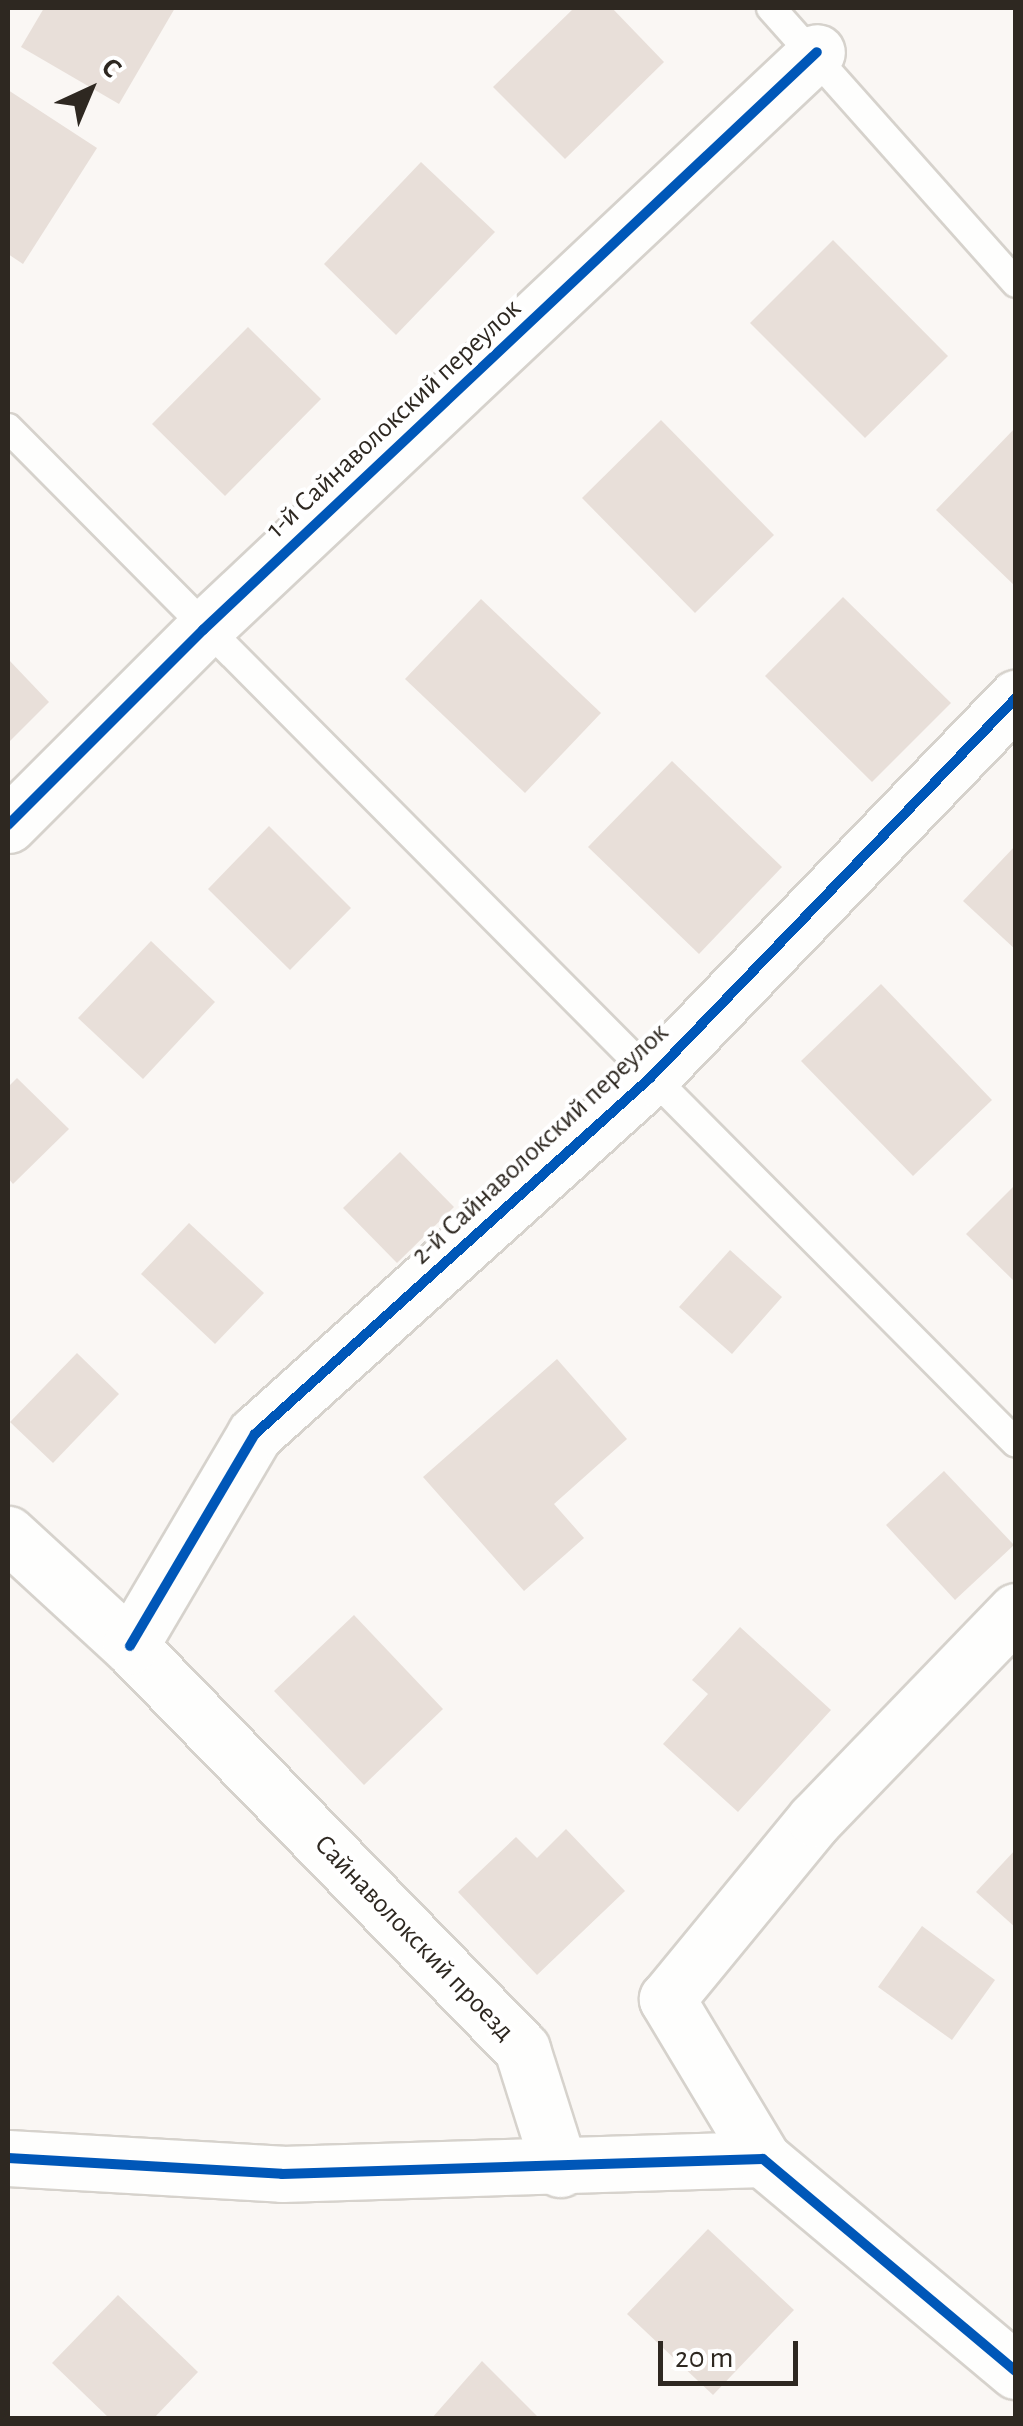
<!DOCTYPE html>
<html>
<head>
<meta charset="utf-8">
<style>
  body { margin:0 }
  #map { position:relative; width:1023px; height:2426px; overflow:hidden; background:#faf7f4; font-family:"Alegreya Sans",sans-serif }
  div>[style] { position:absolute }
  .building>* { inset:0; background:#e8dfd9 }
  .roads { filter:drop-shadow(2px 0 #d6d2cc) drop-shadow(-2px 0 #d6d2cc) drop-shadow(0 2px #d6d2cc) drop-shadow(0 -2px #d6d2cc) }
  .service>* { height:28px; margin:-14px; padding:0 14px; transform-origin:14px; border-radius:14px; background:#fefefd }
  .minor>* { height:55px; margin:-27.5px; padding:0 27.5px; transform-origin:27.5px; border-radius:27.5px; background:#fefefd }
  .cycleway>* { height:10px; margin:-5px; padding:0 5px; transform-origin:5px; border-radius:5px; background:#0057b8 }
  span { translate:-50% -50%; white-space:nowrap; text-align:center; line-height:1.15; -webkit-text-stroke:8px #fff; paint-order:stroke }
  .street-label { font-size:28px; color:#2e2821 }
  .frame { position:absolute; inset:0; border:10px solid #2e2821; pointer-events:none }
  .north { position:absolute; left:40px; top:40px; width:100px; height:100px; -webkit-text-stroke:8px #fff; paint-order:stroke; rotate:44deg; font-size:28px; font-weight:700; line-height:40px; text-align:center; color:#2e2821 }
  .north::after { content:''; display:block; margin:auto; width:35px; height:45px; background:#2e2821; clip-path:polygon(50% 0,100% 100%,50% 72%,0 100%) }
  .scale { position:absolute; left:658px; top:2341px; width:140px; height:45px; box-sizing:border-box; border:5px solid #2e2821; border-top:0; padding-left:12px; font-size:30px; line-height:35px; white-space:nowrap; color:#2e2821; -webkit-text-stroke:8px #fff; paint-order:stroke }
</style>
</head>
<body>
<div id="map">
  <div class="building">
    <div style="clip-path:polygon(44px 8px,175px 8px,119px 104px,21px 47px)"></div>
    <div style="clip-path:polygon(574px 8px,612px 8px,664px 62px,565px 159px,493px 87px)"></div>
    <div style="clip-path:polygon(8px 90px,97px 148px,23px 264px,8px 254px)"></div>
    <div style="clip-path:polygon(421px 162px,495px 232px,396px 335px,324px 264px)"></div>
    <div style="clip-path:polygon(833px 240px,948px 356px,865px 438px,750px 323px)"></div>
    <div style="clip-path:polygon(248px 327px,321px 399px,225px 496px,152px 424px)"></div>
    <div style="clip-path:polygon(661px 420px,774px 535px,695px 613px,582px 498px)"></div>
    <div style="clip-path:polygon(1016px 427px,1016px 587px,936px 510px)"></div>
    <div style="clip-path:polygon(843px 597px,951px 703px,872px 782px,765px 676px)"></div>
    <div style="clip-path:polygon(481px 599px,601px 713px,525px 793px,405px 679px)"></div>
    <div style="clip-path:polygon(8px 659px,49px 702px,8px 743px)"></div>
    <div style="clip-path:polygon(672px 761px,782px 867px,699px 954px,588px 847px)"></div>
    <div style="clip-path:polygon(269px 826px,351px 908px,290px 970px,208px 889px)"></div>
    <div style="clip-path:polygon(1016px 845px,1016px 950px,963px 901px)"></div>
    <div style="clip-path:polygon(151px 941px,215px 1002px,143px 1079px,78px 1018px)"></div>
    <div style="clip-path:polygon(881px 984px,992px 1100px,913px 1176px,801px 1061px)"></div>
    <div style="clip-path:polygon(17px 1078px,69px 1129px,13px 1184px,8px 1178px,8px 1087px)"></div>
    <div style="clip-path:polygon(400px 1152px,454px 1207px,397px 1263px,343px 1208px)"></div>
    <div style="clip-path:polygon(1016px 1184px,1016px 1283px,966px 1234px)"></div>
    <div style="clip-path:polygon(189px 1223px,264px 1293px,215px 1344px,141px 1274px)"></div>
    <div style="clip-path:polygon(730px 1250px,782px 1297px,732px 1354px,679px 1307px)"></div>
    <div style="clip-path:polygon(77px 1353px,119px 1394px,53px 1463px,10px 1422px)"></div>
    <div style="clip-path:polygon(557px 1359px,627px 1439px,554px 1504px,584px 1538px,524px 1591px,423px 1477px)"></div>
    <div style="clip-path:polygon(944px 1471px,1014px 1545px,955px 1600px,886px 1525px)"></div>
    <div style="clip-path:polygon(354px 1615px,443px 1709px,364px 1785px,274px 1691px)"></div>
    <div style="clip-path:polygon(740px 1627px,831px 1710px,738px 1812px,663px 1744px,708px 1694px,692px 1680px)"></div>
    <div style="clip-path:polygon(566px 1829px,625px 1891px,537px 1975px,458px 1892px,516px 1837px,537px 1858px)"></div>
    <div style="clip-path:polygon(1016px 1849px,1016px 1928px,976px 1892px)"></div>
    <div style="clip-path:polygon(922px 1926px,995px 1980px,952px 2040px,878px 1987px)"></div>
    <div style="clip-path:polygon(708px 2229px,794px 2310px,713px 2395px,627px 2314px)"></div>
    <div style="clip-path:polygon(118px 2295px,198px 2372px,154px 2418px,109px 2418px,52px 2363px)"></div>
    <div style="clip-path:polygon(482px 2361px,539px 2418px,432px 2418px)"></div>
  </div>
  <div class="roads">
    <div class="service">
      <div style="left:771px;top:8px;width:368px;rotate:48.3deg"></div>
      <div style="left:8px;top:428px;width:1430px;rotate:45.2deg"></div>
    </div>
    <div class="minor">
      <div style="left:8px;top:825px;width:276px;rotate:-45deg"></div>
      <div style="left:203px;top:630px;width:843px;rotate:-43.27deg"></div>
      <div style="left:8px;top:1534px;width:166px;rotate:42.6deg"></div>
      <div style="left:130px;top:1646px;width:562px;rotate:45.79deg"></div>
      <div style="left:522px;top:2049px;width:126px;rotate:72.4deg"></div>
      <div style="left:130px;top:1646px;width:246px;rotate:-59.5deg"></div>
      <div style="left:255px;top:1434px;width:532px;rotate:-42.03deg"></div>
      <div style="left:650px;top:1078px;width:528px;rotate:-46.08deg"></div>
      <div style="left:8px;top:2158px;width:274px;rotate:3.3deg"></div>
      <div style="left:282px;top:2174px;width:481px;rotate:-1.8deg"></div>
      <div style="left:763px;top:2159px;width:330px;rotate:40deg"></div>
      <div style="left:763px;top:2159px;width:187px;rotate:-121deg"></div>
      <div style="left:667px;top:1999px;width:233px;rotate:-50.6deg"></div>
      <div style="left:815px;top:1819px;width:289px;rotate:-46deg"></div>
    </div>
  </div>
  <div class="cycleway">
    <div style="left:8px;top:825px;width:276px;rotate:-45deg"></div>
    <div style="left:203px;top:630px;width:843px;rotate:-43.27deg"></div>
    <div style="left:130px;top:1646px;width:246px;rotate:-59.5deg"></div>
    <div style="left:255px;top:1434px;width:532px;rotate:-42.03deg"></div>
    <div style="left:650px;top:1078px;width:528px;rotate:-46.08deg"></div>
    <div style="left:8px;top:2158px;width:274px;rotate:3.3deg"></div>
    <div style="left:282px;top:2174px;width:481px;rotate:-1.8deg"></div>
    <div style="left:763px;top:2159px;width:330px;rotate:40deg"></div>
  </div>
  <div class="street-label">
    <span style="left:394px;top:419px;rotate:-43deg">1-й Сайнаволокский переулок</span>
    <span style="left:540px;top:1144px;rotate:-43deg">2-й Сайнаволокский переулок</span>
    <span style="left:414px;top:1938px;rotate:46deg">Сайнаволокский проезд</span>
  </div>
  <div class="frame"></div>
  <div class="north">С</div>
  <div class="scale">20 m</div>
</div>
</body>
</html>
